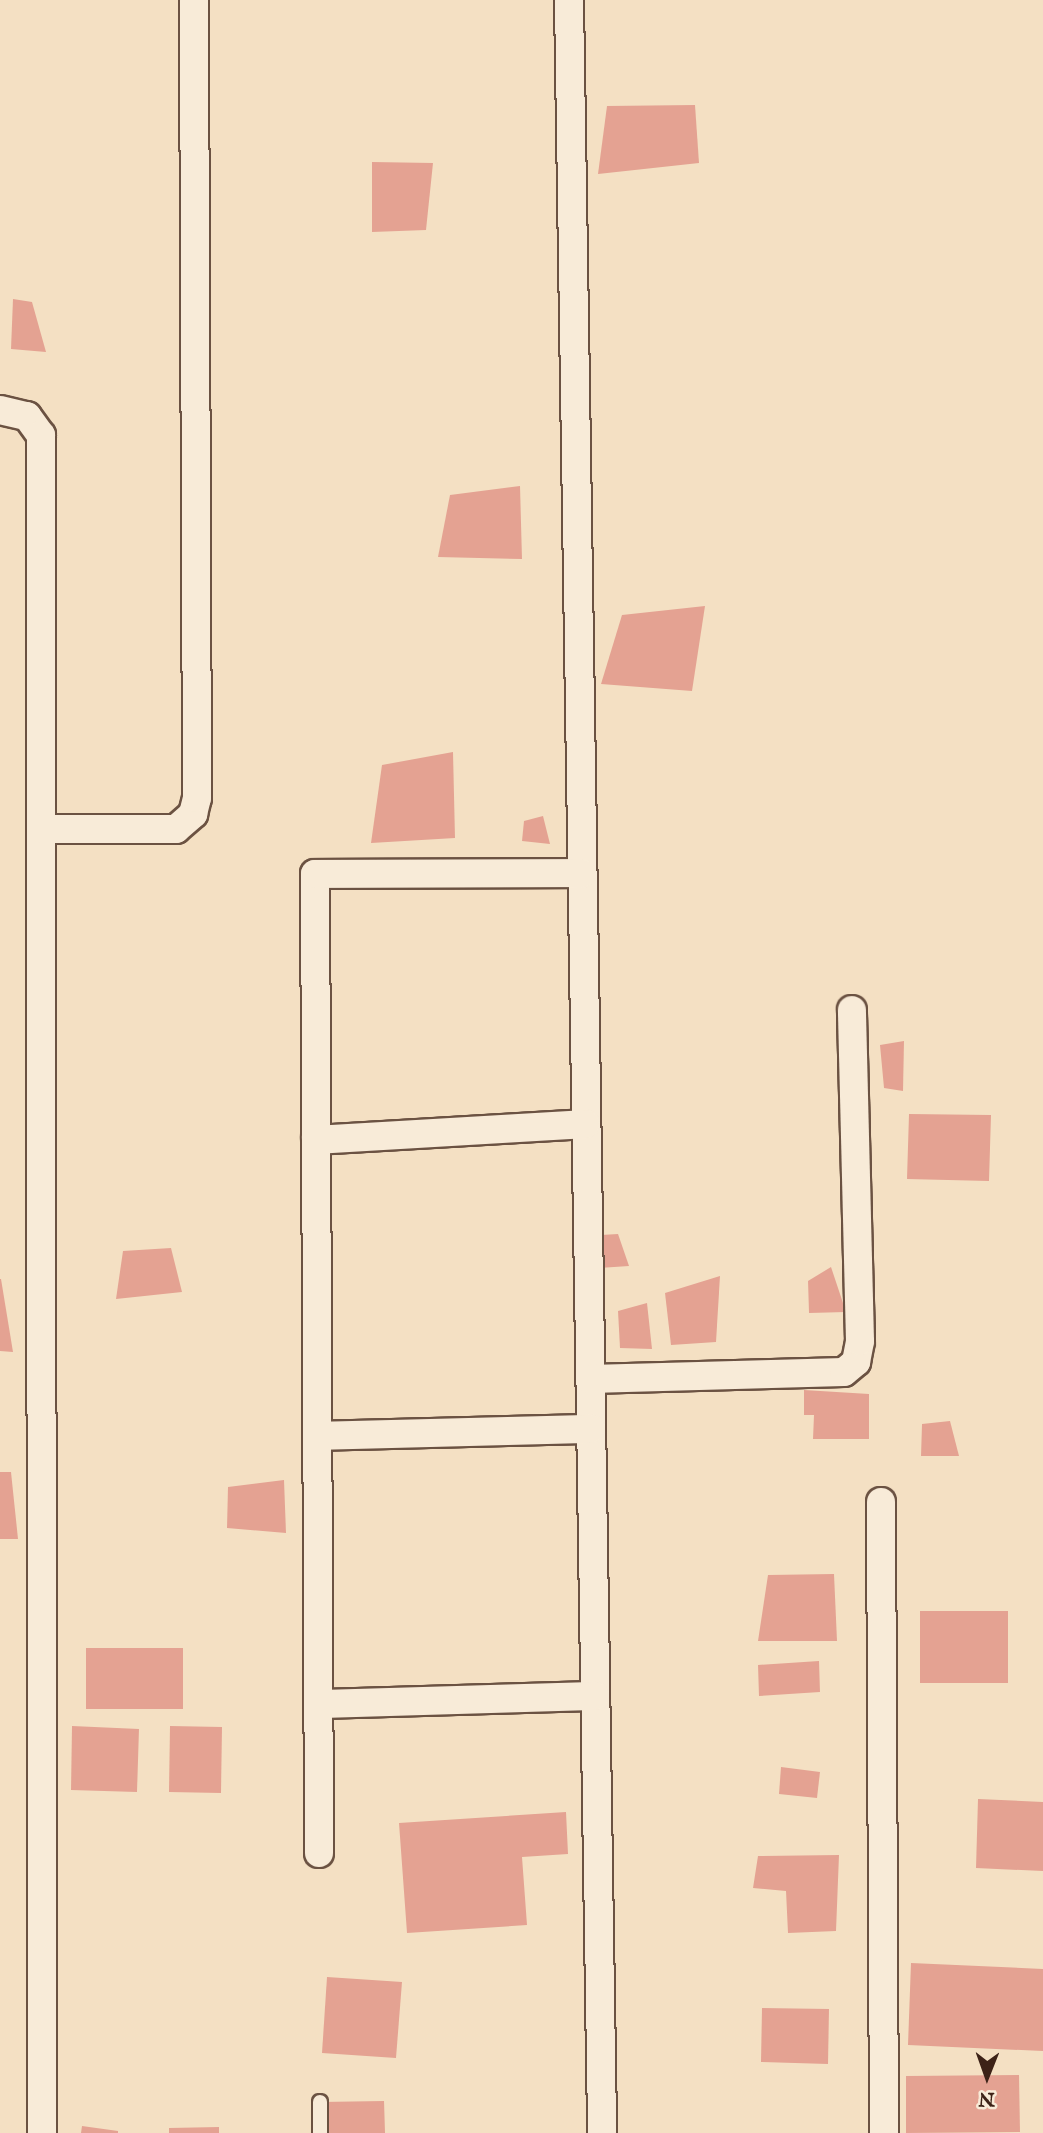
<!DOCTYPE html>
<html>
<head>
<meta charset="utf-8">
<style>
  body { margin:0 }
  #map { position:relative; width:1043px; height:2133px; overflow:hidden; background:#f4e0c3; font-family:"IM FELL English",serif }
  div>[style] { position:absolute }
  .building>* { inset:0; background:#e4a292 }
  .roads { filter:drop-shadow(2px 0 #6b5242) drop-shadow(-2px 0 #6b5242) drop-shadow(0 2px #6b5242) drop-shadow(0 -2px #6b5242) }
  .service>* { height:14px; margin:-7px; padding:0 7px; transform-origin:7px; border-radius:7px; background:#f8ebd8 }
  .minor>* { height:28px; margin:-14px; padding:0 14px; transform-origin:14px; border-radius:14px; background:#f8ebd8 }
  span { translate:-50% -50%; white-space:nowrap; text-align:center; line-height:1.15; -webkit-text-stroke:5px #f8ebd8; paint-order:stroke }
  .north { position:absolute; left:952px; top:2042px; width:70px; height:70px; -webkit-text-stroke:5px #f8ebd8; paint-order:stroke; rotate:181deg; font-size:19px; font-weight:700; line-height:28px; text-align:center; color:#3d2217 }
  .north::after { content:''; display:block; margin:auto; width:24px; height:32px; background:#3d2217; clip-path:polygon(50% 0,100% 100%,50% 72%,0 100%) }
</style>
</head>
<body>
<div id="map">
  <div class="building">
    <div style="clip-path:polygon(695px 105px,699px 163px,598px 174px,607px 106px)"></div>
    <div style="clip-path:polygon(372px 162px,433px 163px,426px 230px,372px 232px)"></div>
    <div style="clip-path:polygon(13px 299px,32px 302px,46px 352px,11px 349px)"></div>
    <div style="clip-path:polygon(520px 486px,522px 559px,438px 557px,450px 495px)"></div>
    <div style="clip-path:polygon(705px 606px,692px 691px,601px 684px,622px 615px)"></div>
    <div style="clip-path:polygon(453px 752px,455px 838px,371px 843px,382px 765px)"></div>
    <div style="clip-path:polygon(543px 816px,550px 844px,522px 841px,524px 821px)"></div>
    <div style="clip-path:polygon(904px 1041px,903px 1091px,884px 1088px,880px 1045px)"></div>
    <div style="clip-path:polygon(909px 1114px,991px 1115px,989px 1181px,907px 1179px)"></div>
    <div style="clip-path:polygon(618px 1234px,629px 1266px,599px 1268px,601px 1235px)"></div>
    <div style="clip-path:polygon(171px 1248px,182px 1292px,116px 1299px,123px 1251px)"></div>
    <div style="clip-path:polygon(831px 1267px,846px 1312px,809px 1313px,808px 1281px)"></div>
    <div style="clip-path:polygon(720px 1276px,716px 1342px,671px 1345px,665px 1293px)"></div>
    <div style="clip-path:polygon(0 1279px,1px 1279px,13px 1352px,0 1351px)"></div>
    <div style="clip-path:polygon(647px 1303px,652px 1349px,620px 1348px,618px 1311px)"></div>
    <div style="clip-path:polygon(804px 1390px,869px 1394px,869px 1439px,813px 1439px,814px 1415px,804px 1415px)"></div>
    <div style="clip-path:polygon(950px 1421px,959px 1456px,921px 1456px,922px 1424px)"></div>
    <div style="clip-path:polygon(0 1472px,11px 1472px,18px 1539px,0 1539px)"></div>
    <div style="clip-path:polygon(284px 1480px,286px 1533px,227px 1528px,228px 1487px)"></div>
    <div style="clip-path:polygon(834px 1574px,837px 1641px,758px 1641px,768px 1575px)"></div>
    <div style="clip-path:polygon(920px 1611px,1008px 1611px,1008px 1683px,920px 1683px)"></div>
    <div style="clip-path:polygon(86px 1648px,183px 1648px,183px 1709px,86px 1709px)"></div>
    <div style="clip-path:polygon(819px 1661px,820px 1692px,759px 1696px,758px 1665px)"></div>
    <div style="clip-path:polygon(72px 1726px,139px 1729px,137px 1792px,71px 1790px)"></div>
    <div style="clip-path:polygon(170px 1726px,222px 1727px,221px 1793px,169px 1792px)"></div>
    <div style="clip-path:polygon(781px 1767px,820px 1772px,817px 1798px,779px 1794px)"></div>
    <div style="clip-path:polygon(978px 1799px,1043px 1802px,1043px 1871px,976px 1868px)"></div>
    <div style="clip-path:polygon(566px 1812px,568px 1854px,522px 1857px,527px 1925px,407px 1933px,399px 1823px)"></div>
    <div style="clip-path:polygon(839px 1855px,836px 1931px,788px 1933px,786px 1891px,753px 1888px,758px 1856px)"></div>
    <div style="clip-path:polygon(911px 1963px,1043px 1969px,1043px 2051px,908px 2045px)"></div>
    <div style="clip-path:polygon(327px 1977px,402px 1982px,396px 2058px,322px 2053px)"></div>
    <div style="clip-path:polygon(762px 2008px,829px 2009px,828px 2064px,761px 2062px)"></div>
    <div style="clip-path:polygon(1019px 2075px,1020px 2132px,906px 2133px,906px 2076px)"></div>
    <div style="clip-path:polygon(384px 2101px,385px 2133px,320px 2133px,320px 2102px)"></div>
    <div style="clip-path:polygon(82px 2126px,118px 2131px,118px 2133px,81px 2133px)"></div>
    <div style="clip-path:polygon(219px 2127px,219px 2133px,169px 2133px,169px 2128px)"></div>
  </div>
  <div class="roads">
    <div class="service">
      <div style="left:320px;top:2102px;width:31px;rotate:90deg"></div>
    </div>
    <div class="minor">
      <div style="left:569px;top:0;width:2133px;rotate:89.11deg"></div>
      <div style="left:0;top:410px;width:28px;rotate:13deg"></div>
      <div style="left:27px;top:416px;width:24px;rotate:54deg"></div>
      <div style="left:41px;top:435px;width:1698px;rotate:89.97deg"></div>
      <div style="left:42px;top:829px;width:134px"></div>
      <div style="left:176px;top:829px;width:23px;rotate:-41deg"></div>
      <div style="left:193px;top:814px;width:16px;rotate:-76deg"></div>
      <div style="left:197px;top:798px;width:798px;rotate:-90.22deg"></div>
      <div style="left:316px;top:1140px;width:270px;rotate:-3.4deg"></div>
      <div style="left:590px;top:1379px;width:254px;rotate:-1.6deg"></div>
      <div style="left:844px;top:1372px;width:16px;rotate:-40deg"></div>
      <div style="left:856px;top:1362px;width:21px;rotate:-79deg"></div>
      <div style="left:860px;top:1341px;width:331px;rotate:-91.4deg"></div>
      <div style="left:318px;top:1436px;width:273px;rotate:-1.5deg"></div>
      <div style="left:881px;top:1502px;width:631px;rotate:89.73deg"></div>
      <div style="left:319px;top:1704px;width:276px;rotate:-1.7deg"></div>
      <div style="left:319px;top:1853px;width:979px;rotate:-90.23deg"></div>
      <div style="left:315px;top:874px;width:267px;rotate:-0.2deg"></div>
    </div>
  </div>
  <div class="north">N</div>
</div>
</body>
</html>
